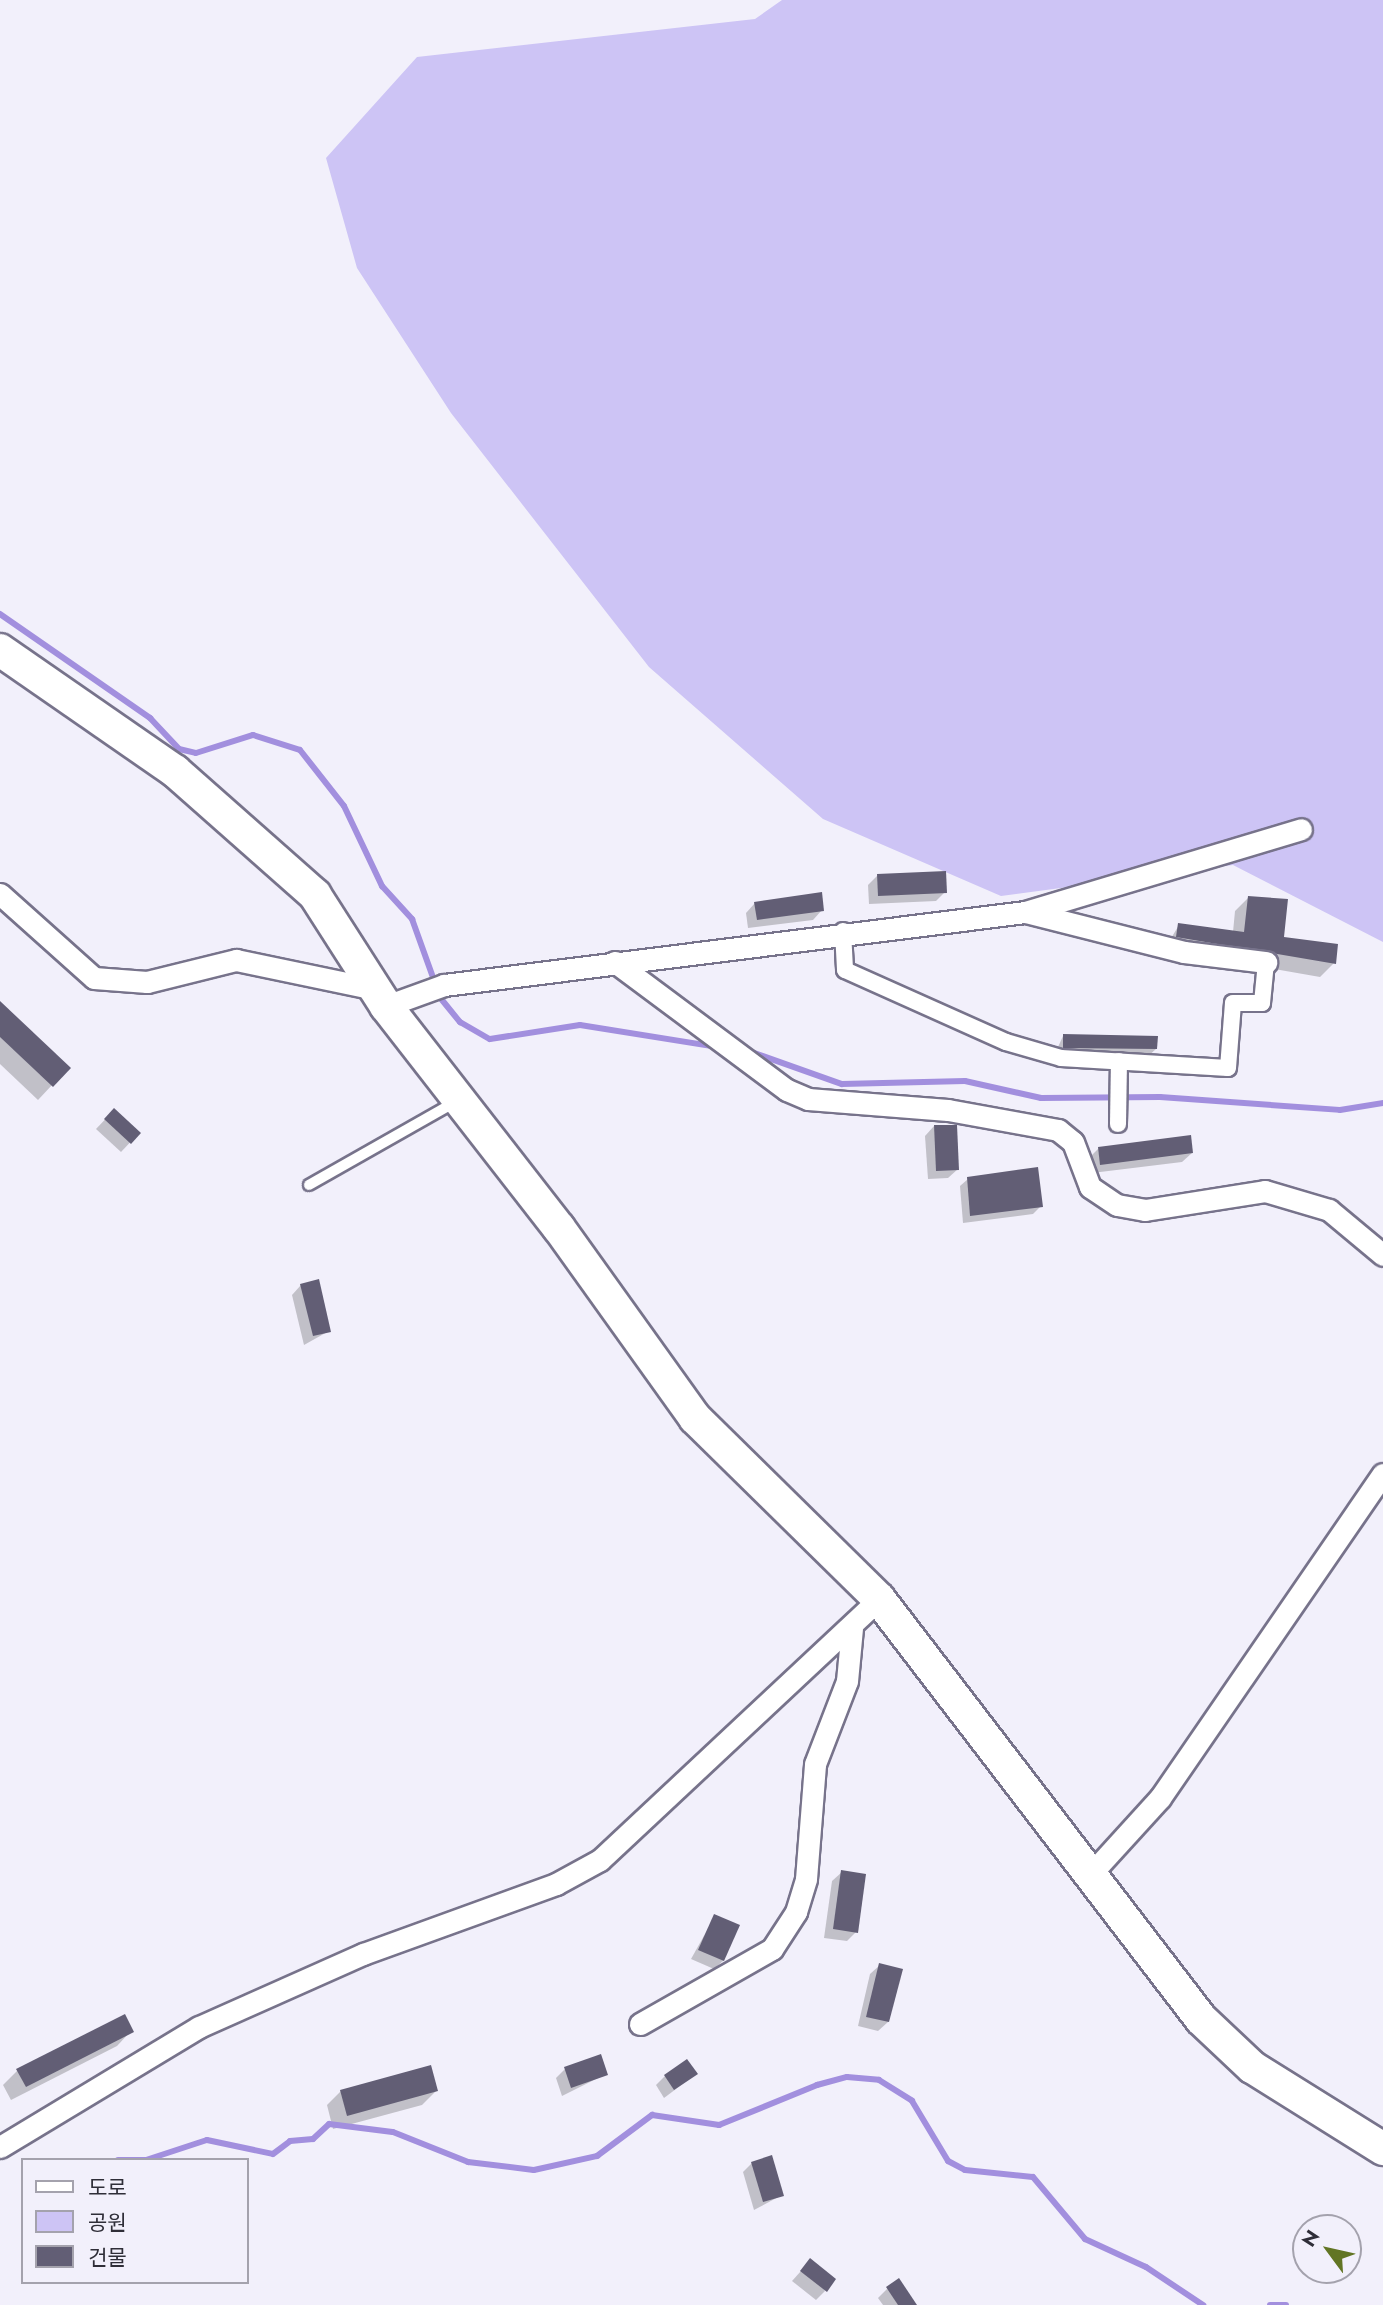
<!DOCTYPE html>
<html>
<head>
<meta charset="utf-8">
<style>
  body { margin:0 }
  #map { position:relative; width:1383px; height:2305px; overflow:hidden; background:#f2f0fb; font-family:Jost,"Noto Sans KR",sans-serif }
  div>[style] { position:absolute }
  .green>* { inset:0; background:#cdc4f5 }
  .shadow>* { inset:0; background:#0003 }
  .stream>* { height:6px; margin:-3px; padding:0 3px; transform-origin:3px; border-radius:3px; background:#a28fde }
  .building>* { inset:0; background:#625e75 }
  .roads { filter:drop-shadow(2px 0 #77738b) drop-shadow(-2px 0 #77738b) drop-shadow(0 2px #77738b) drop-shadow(0 -2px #77738b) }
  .service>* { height:10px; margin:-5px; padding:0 5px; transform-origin:5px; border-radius:5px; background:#fff }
  .pedestrian>* { height:16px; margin:-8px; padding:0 8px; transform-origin:8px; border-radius:8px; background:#fff }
  .minor>* { height:21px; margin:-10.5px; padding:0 10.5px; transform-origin:10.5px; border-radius:10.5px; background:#fff }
  .primary>* { height:32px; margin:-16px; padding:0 16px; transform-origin:16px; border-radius:16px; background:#fff }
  span { translate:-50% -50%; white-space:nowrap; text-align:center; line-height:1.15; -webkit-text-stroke:7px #f2f0fb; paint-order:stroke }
  .legend { position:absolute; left:21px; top:2158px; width:228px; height:126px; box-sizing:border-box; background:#f2f0fb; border:2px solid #a4a2ad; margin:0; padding:9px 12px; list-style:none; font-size:21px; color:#2f2e38 }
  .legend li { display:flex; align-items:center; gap:14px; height:35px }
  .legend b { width:35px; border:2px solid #a4a2ad }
  .north { position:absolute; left:1292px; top:2214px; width:70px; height:70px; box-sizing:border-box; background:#f2f0fb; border:2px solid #a4a2ad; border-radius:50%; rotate:303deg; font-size:19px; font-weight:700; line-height:28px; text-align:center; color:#2f2e38 }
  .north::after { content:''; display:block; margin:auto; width:24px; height:32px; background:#627524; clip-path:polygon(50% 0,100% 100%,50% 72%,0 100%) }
</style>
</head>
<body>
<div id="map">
  <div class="green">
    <div style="clip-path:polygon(782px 0,1383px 0,1383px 942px,1233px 865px,1001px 896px,823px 819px,649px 667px,451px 413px,357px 268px,326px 158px,417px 57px,755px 19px)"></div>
  </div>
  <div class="shadow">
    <div style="clip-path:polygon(877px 876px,945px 892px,936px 901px,869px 904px,868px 885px)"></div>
    <div style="clip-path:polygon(1249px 897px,1283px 938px,1334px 963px,1320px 977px,1164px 950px,1179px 925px,1233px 932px,1235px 911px)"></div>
    <div style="clip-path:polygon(755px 903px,822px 910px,813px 920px,748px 928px,746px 913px)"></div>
    <div style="clip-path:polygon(0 1016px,68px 1068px,38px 1100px,0 1064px)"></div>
    <div style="clip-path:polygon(1063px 1036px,1156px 1049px,1146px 1058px,1054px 1056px)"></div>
    <div style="clip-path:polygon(114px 1110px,139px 1133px,121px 1152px,96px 1129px)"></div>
    <div style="clip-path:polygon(934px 1126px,958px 1169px,948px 1178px,928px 1179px,925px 1136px)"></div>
    <div style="clip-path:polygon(1099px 1148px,1192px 1153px,1182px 1162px,1092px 1173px,1090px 1157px)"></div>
    <div style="clip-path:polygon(968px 1179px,1041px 1206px,1033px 1214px,963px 1223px,960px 1186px)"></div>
    <div style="clip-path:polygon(301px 1285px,329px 1331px,304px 1345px,292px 1295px)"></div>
    <div style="clip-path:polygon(842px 1872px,856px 1932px,847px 1941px,824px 1938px,832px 1881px)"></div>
    <div style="clip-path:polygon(715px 1916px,724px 1960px,714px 1969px,691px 1959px)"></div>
    <div style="clip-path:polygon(880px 1965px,888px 2022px,878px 2031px,858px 2026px,870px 1974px)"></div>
    <div style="clip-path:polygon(131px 2031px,117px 2046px,11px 2100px,3px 2085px,17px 2071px)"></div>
    <div style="clip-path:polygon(565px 2069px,606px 2074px,562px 2096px,556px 2078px)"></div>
    <div style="clip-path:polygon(696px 2074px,664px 2098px,656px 2085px,665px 2076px)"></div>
    <div style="clip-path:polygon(341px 2091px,436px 2091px,422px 2105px,333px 2129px,327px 2105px)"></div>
    <div style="clip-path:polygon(752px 2163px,782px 2195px,754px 2210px,743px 2172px)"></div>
    <div style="clip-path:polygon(810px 2261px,825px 2291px,816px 2300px,792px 2281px)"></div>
    <div style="clip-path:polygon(887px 2289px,915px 2305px,883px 2305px,878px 2298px)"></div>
  </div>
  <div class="stream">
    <div style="left:0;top:614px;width:183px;rotate:34.7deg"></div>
    <div style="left:150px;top:718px;width:42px;rotate:46.9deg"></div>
    <div style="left:179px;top:749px;width:17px;rotate:13deg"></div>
    <div style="left:196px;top:753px;width:60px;rotate:-17.5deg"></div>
    <div style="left:253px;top:735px;width:49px;rotate:17.7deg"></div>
    <div style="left:300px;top:750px;width:71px;rotate:51.8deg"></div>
    <div style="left:344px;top:806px;width:89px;rotate:64.6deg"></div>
    <div style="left:382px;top:886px;width:45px;rotate:47.7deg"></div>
    <div style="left:412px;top:919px;width:65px;rotate:70.2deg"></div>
    <div style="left:438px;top:995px;width:35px;rotate:51deg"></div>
    <div style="left:460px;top:1022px;width:34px;rotate:30deg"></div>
    <div style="left:490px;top:1039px;width:91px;rotate:-8.8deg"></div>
    <div style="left:580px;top:1025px;width:140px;rotate:9.1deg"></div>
    <div style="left:743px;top:1049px;width:105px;rotate:19.5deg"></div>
    <div style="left:842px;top:1084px;width:123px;rotate:-1.4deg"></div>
    <div style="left:965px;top:1081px;width:78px;rotate:12.6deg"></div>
    <div style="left:1041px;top:1098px;width:119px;rotate:-0.5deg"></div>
    <div style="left:1160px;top:1097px;width:180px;rotate:4.1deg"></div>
    <div style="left:1340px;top:1110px;width:44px;rotate:-9.2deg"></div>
    <div style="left:118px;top:2160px;width:28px"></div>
    <div style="left:146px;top:2160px;width:64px;rotate:-18.2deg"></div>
    <div style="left:207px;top:2140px;width:67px;rotate:12deg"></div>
    <div style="left:273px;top:2154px;width:21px;rotate:-37deg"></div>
    <div style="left:290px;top:2141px;width:23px;rotate:-5deg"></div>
    <div style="left:313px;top:2139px;width:22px;rotate:-43deg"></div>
    <div style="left:329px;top:2124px;width:64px;rotate:7.1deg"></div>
    <div style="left:393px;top:2132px;width:81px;rotate:21.8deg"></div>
    <div style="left:468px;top:2162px;width:66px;rotate:6.9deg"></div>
    <div style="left:534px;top:2170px;width:65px;rotate:-12.5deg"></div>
    <div style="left:597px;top:2156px;width:69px;rotate:-36.7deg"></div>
    <div style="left:652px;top:2115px;width:68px;rotate:8.5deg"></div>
    <div style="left:719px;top:2125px;width:106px;rotate:-22.2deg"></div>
    <div style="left:817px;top:2085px;width:31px;rotate:-15deg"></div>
    <div style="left:847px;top:2077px;width:32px;rotate:5deg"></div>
    <div style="left:879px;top:2080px;width:39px;rotate:32deg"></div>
    <div style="left:912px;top:2101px;width:70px;rotate:59deg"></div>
    <div style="left:948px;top:2161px;width:19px;rotate:28deg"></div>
    <div style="left:965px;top:2170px;width:68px;rotate:5.9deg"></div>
    <div style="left:1033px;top:2177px;width:81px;rotate:50deg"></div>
    <div style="left:1085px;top:2239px;width:67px;rotate:24.7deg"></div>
    <div style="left:1146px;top:2267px;width:69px;rotate:33.7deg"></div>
    <div style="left:1270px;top:2305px;width:16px"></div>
  </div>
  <div class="building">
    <div style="clip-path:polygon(946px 871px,947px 893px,878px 896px,877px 874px)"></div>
    <div style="clip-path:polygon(822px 892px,824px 911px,757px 920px,754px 902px)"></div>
    <div style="clip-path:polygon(1248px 896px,1288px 899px,1284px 937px,1338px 944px,1336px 964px,1176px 937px,1178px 923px,1244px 932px)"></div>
    <div style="clip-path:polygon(0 1001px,71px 1068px,53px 1087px,0 1037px)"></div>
    <div style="clip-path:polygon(1063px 1034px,1158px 1036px,1157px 1049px,1063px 1048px)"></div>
    <div style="clip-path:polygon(114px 1108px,141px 1133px,131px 1144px,104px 1119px)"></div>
    <div style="clip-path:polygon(934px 1125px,957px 1125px,959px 1170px,936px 1171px)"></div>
    <div style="clip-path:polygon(1191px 1135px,1193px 1153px,1100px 1165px,1098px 1147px)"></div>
    <div style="clip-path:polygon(1038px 1167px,1043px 1207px,970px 1216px,967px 1177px)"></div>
    <div style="clip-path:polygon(319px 1279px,331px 1332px,313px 1336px,300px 1284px)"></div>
    <div style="clip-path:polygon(841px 1870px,866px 1874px,858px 1933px,833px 1929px)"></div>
    <div style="clip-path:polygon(714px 1914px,740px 1925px,724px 1961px,698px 1950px)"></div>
    <div style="clip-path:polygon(879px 1963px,903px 1969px,889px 2022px,866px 2017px)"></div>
    <div style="clip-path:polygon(125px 2014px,134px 2032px,26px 2087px,16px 2069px)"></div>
    <div style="clip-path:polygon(601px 2054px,608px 2075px,571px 2088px,564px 2067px)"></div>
    <div style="clip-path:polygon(687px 2059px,698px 2074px,674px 2090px,664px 2075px)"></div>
    <div style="clip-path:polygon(431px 2065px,438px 2091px,347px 2116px,340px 2090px)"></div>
    <div style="clip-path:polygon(772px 2155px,784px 2196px,763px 2202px,751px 2162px)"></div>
    <div style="clip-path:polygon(810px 2258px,836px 2279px,827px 2292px,800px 2271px)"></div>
    <div style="clip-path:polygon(899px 2278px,917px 2305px,898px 2305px,886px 2287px)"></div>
  </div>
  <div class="roads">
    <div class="service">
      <div style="left:309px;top:1185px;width:168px;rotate:-29.6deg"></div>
    </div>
    <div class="pedestrian">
      <div style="left:843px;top:931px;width:39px;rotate:87deg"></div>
      <div style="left:845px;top:970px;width:176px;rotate:24.1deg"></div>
      <div style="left:1006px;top:1042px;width:57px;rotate:16.2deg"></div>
      <div style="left:1061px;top:1058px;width:167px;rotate:3.4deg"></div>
      <div style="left:1228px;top:1068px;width:65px;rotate:-85.6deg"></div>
      <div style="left:1233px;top:1003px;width:29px"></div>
      <div style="left:1262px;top:1003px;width:41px;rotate:-84.4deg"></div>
      <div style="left:1118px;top:1124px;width:63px;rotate:-89.1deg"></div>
    </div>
    <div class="minor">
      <div style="left:0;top:894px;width:126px;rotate:41.8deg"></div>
      <div style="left:94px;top:978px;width:53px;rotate:4.3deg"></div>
      <div style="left:147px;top:982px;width:92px;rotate:-13.9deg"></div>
      <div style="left:236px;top:960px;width:142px;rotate:11.8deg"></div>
      <div style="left:1026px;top:912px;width:163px;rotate:14.2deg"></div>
      <div style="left:1184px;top:952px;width:83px;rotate:7deg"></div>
      <div style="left:615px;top:962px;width:214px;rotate:36.7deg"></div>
      <div style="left:787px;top:1090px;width:23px;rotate:23deg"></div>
      <div style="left:808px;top:1099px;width:140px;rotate:4.5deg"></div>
      <div style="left:948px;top:1110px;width:112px;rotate:10.3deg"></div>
      <div style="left:1058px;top:1130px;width:19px;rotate:39deg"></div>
      <div style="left:1073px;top:1142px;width:48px;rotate:69.3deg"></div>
      <div style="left:1090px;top:1187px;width:32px;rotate:34deg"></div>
      <div style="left:1117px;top:1205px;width:28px;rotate:10deg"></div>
      <div style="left:1145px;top:1210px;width:121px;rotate:-9deg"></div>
      <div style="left:1265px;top:1191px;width:67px;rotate:16.5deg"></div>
      <div style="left:1329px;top:1210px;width:70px;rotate:39.8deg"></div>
      <div style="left:386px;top:1006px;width:62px;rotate:-19.9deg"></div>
      <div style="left:444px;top:985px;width:586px;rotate:-7.16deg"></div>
      <div style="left:1025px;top:912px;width:288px;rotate:-16.7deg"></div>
      <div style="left:1088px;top:1877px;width:107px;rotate:-47.7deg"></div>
      <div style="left:1160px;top:1798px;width:393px;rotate:-55.5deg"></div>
      <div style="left:640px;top:2024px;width:152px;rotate:-29.6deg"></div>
      <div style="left:772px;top:1949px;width:44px;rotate:-57deg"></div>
      <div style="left:796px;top:1912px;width:34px;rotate:-73deg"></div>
      <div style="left:806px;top:1879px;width:115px;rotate:-85.5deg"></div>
      <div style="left:815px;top:1764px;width:89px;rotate:-68.9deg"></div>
      <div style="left:847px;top:1681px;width:53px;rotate:-84.6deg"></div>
      <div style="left:0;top:2147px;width:232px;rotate:-31.1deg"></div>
      <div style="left:199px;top:2027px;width:180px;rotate:-24deg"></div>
      <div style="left:363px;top:1954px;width:205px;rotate:-19.9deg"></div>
      <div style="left:556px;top:1884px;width:50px;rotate:-28.6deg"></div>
      <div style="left:600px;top:1860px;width:382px;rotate:-43.1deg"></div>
    </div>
    <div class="primary">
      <div style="left:0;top:650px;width:213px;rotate:34.7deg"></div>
      <div style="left:175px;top:771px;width:187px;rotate:41.5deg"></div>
      <div style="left:315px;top:895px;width:132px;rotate:57.4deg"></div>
      <div style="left:386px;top:1006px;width:281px;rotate:52.1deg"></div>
      <div style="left:559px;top:1228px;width:234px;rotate:54.4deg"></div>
      <div style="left:695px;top:1418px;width:258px;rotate:44.5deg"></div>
      <div style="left:879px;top:1599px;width:529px;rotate:52.52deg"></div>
      <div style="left:1201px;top:2019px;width:70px;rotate:43.3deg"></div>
      <div style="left:1252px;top:2067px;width:155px;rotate:32deg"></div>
    </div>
  </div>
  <ul class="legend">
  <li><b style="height:9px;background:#fff"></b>도로</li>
  <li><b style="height:19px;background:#cdc4f5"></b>공원</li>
  <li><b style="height:19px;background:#625e75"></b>건물</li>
  </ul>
  <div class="north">N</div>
</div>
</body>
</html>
